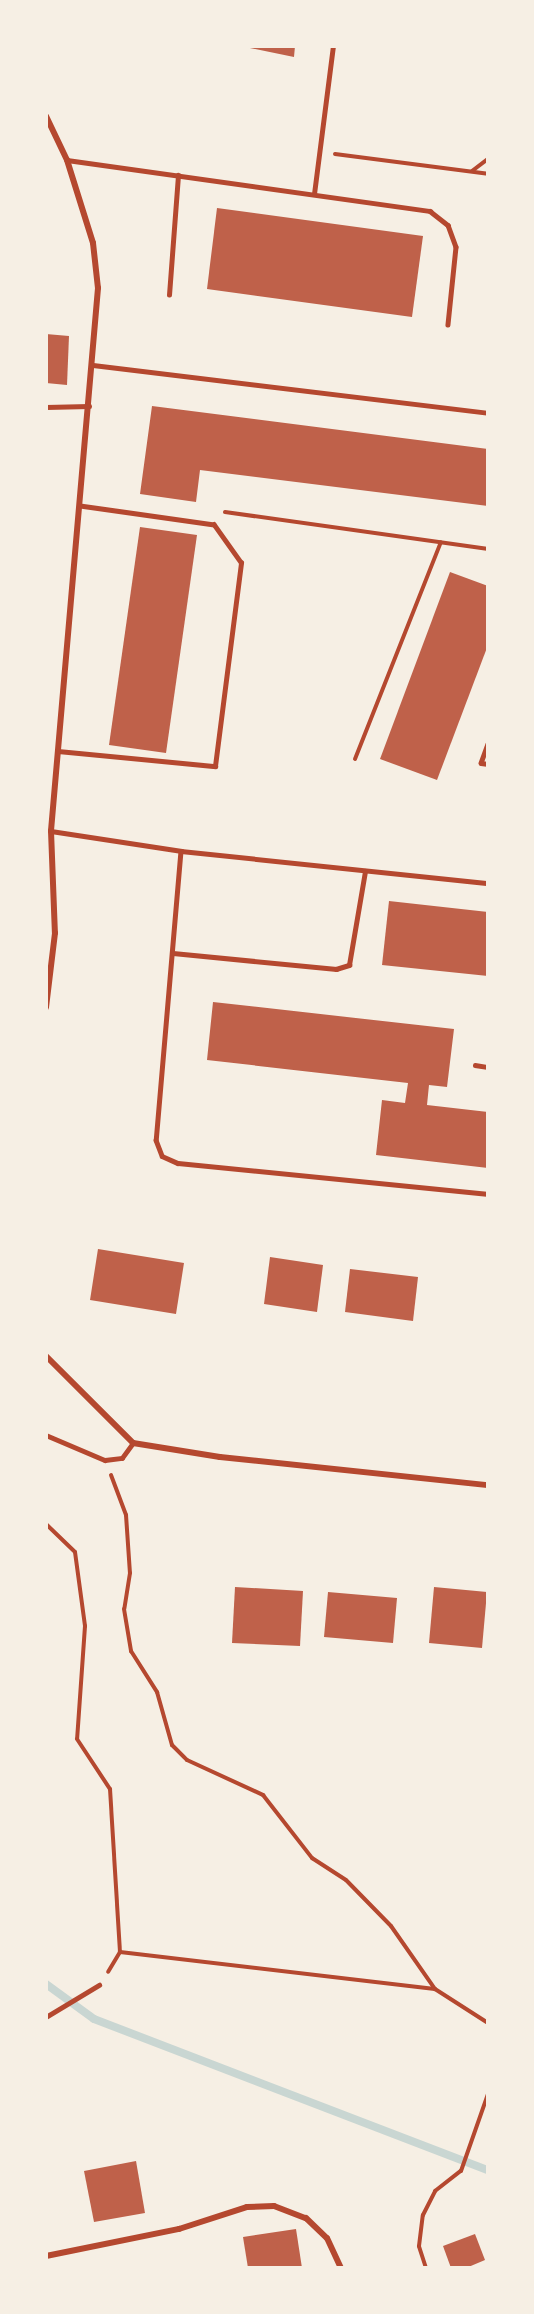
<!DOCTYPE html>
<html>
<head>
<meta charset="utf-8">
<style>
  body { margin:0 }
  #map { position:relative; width:534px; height:2314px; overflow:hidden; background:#f6efe4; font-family:"Fira Sans Condensed",sans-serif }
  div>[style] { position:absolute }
  .stream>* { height:8px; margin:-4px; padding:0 4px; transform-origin:4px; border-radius:4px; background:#c9d6d2 }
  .building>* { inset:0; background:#bf614a }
  .path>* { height:4px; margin:-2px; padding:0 2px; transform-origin:2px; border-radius:2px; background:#b5482f }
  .service>* { height:4.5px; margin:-2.25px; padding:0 2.25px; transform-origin:2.25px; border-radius:2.25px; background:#b5482f }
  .minor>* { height:6px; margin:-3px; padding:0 3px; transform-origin:3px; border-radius:3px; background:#b5482f }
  span { translate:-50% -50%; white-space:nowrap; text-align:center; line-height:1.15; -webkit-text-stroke:4.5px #f6efe4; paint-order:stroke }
  .frame { position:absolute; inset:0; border:48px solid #f6efe4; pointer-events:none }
</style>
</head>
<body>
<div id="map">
  <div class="stream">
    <div style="left:46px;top:1984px;width:59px;rotate:36.1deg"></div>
    <div style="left:94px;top:2019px;width:422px;rotate:21deg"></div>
  </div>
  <div class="building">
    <div style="clip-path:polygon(240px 46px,295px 46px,294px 57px)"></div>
    <div style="clip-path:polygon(217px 208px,423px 236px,412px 317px,207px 289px)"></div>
    <div style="clip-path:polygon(46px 334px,69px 336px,67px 385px,46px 383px)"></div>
    <div style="clip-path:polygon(152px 406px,488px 449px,488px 506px,200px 470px,196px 502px,140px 494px)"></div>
    <div style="clip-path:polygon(140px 527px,197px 535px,166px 753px,109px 745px)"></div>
    <div style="clip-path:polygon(450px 572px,488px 586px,488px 645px,437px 780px,380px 759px)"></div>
    <div style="clip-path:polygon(389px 901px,488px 912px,488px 976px,382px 965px)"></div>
    <div style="clip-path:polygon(213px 1002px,454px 1029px,447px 1087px,429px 1085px,427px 1105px,488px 1112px,488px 1168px,376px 1155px,382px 1100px,405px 1103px,408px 1083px,207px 1060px)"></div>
    <div style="clip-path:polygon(98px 1249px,184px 1263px,176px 1314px,90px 1300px)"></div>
    <div style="clip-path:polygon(270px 1257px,323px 1265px,317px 1312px,264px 1304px)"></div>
    <div style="clip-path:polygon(350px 1269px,418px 1277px,413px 1321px,345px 1312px)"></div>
    <div style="clip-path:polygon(235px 1587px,303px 1591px,300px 1646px,232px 1643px)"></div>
    <div style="clip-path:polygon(434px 1587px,487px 1592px,482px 1648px,429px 1643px)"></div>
    <div style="clip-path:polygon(328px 1592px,397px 1598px,393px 1643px,324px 1637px)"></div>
    <div style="clip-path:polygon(136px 2161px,145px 2213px,94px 2222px,84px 2171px)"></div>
    <div style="clip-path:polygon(296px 2229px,302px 2268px,248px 2268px,243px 2237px)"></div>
    <div style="clip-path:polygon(475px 2234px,485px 2260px,466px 2268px,451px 2268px,443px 2246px)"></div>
  </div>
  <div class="path">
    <div style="left:335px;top:154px;width:154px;rotate:7.4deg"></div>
    <div style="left:472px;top:171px;width:20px;rotate:-37deg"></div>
    <div style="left:225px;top:512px;width:266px;rotate:8deg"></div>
    <div style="left:355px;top:759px;width:233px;rotate:-68.4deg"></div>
    <div style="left:111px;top:1475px;width:43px;rotate:69.4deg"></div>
    <div style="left:126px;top:1515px;width:58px;rotate:86.1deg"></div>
    <div style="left:130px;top:1573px;width:36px;rotate:99deg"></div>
    <div style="left:124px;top:1609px;width:43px;rotate:80.5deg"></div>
    <div style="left:131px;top:1651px;width:49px;rotate:57.6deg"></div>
    <div style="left:157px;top:1692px;width:55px;rotate:74.2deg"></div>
    <div style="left:172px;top:1745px;width:21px;rotate:45deg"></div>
    <div style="left:187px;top:1760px;width:84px;rotate:24.7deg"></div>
    <div style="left:263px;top:1795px;width:80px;rotate:52.1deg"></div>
    <div style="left:312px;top:1858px;width:40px;rotate:32.9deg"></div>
    <div style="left:346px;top:1880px;width:64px;rotate:45.6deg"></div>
    <div style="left:391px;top:1926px;width:77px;rotate:55.1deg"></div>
    <div style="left:435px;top:1989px;width:63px;rotate:32.7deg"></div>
    <div style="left:46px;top:1524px;width:40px;rotate:44deg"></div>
    <div style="left:75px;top:1552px;width:75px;rotate:82.3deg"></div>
    <div style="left:85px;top:1626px;width:113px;rotate:94deg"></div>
    <div style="left:77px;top:1739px;width:60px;rotate:56.6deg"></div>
    <div style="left:110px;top:1789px;width:163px;rotate:86.5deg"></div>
    <div style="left:120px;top:1952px;width:23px;rotate:121deg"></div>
    <div style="left:120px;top:1952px;width:317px;rotate:6.7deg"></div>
    <div style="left:426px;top:2268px;width:23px;rotate:-108deg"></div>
    <div style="left:419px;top:2246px;width:31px;rotate:-83deg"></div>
    <div style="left:423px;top:2215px;width:27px;rotate:-63deg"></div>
    <div style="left:435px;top:2191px;width:33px;rotate:-38deg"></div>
    <div style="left:461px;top:2171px;width:82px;rotate:-70.7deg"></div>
  </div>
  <div class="service">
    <div style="left:67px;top:160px;width:367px;rotate:8deg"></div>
    <div style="left:430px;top:211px;width:23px;rotate:38deg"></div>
    <div style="left:448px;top:225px;width:23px;rotate:70deg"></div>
    <div style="left:456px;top:247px;width:78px;rotate:95.9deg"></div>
    <div style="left:314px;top:194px;width:149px;rotate:-82.7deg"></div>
    <div style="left:169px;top:295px;width:120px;rotate:-85.7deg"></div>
    <div style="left:93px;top:365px;width:398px;rotate:6.9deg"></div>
    <div style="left:46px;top:407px;width:43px;rotate:-1.3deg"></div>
    <div style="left:488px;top:744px;width:20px;rotate:110deg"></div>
    <div style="left:481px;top:763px;width:7px;rotate:8deg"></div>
    <div style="left:58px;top:751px;width:158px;rotate:5.5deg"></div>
    <div style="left:215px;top:766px;width:205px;rotate:-82.7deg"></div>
    <div style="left:241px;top:563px;width:47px;rotate:-125.4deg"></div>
    <div style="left:214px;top:525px;width:135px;rotate:-171.9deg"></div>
    <div style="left:51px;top:831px;width:132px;rotate:8.7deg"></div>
    <div style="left:181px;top:851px;width:309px;rotate:6deg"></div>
    <div style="left:181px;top:851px;width:290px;rotate:94.9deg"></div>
    <div style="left:156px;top:1140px;width:17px;rotate:69deg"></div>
    <div style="left:162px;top:1156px;width:17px;rotate:24deg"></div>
    <div style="left:178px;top:1163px;width:312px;rotate:5.7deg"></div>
    <div style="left:173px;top:953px;width:164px;rotate:5.6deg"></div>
    <div style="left:336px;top:969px;width:14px;rotate:-17deg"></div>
    <div style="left:349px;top:965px;width:95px;rotate:-80.3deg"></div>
    <div style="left:475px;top:1065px;width:13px;rotate:9deg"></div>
    <div style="left:46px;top:1435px;width:64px;rotate:23deg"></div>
    <div style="left:105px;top:1460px;width:17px;rotate:-7deg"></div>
    <div style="left:122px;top:1458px;width:19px;rotate:-54deg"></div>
    <div style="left:46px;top:2017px;width:62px;rotate:-31.1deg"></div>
  </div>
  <div class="minor">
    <div style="left:46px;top:116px;width:49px;rotate:64.5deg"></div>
    <div style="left:67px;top:160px;width:87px;rotate:72.6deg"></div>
    <div style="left:93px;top:243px;width:45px;rotate:83.7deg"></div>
    <div style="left:98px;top:288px;width:545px;rotate:94.95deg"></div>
    <div style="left:51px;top:831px;width:102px;rotate:87.8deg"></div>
    <div style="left:55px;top:933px;width:75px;rotate:96.9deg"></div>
    <div style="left:46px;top:1356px;width:123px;rotate:45deg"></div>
    <div style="left:133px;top:1443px;width:88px;rotate:9.1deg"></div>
    <div style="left:220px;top:1457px;width:269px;rotate:6deg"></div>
    <div style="left:46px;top:2256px;width:136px;rotate:-11.5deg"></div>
    <div style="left:179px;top:2229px;width:71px;rotate:-17.9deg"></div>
    <div style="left:247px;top:2207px;width:27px;rotate:-2deg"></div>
    <div style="left:274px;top:2206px;width:34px;rotate:21deg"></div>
    <div style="left:306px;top:2218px;width:29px;rotate:44deg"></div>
    <div style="left:327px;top:2238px;width:33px;rotate:65deg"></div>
  </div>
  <div class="frame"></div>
</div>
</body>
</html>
